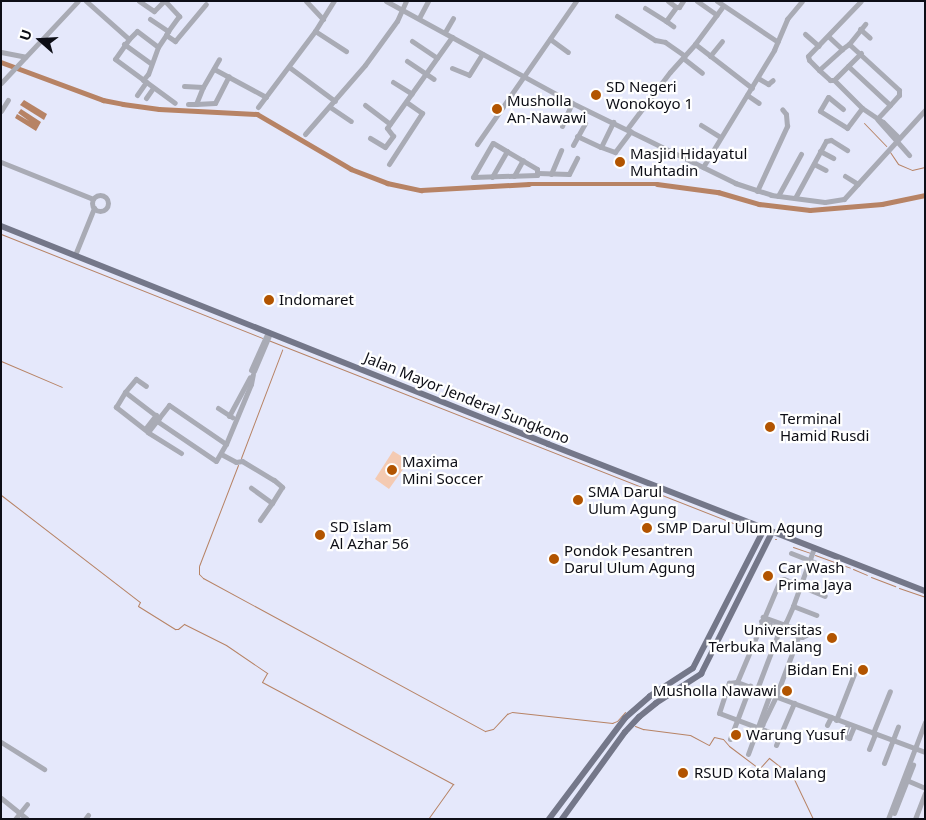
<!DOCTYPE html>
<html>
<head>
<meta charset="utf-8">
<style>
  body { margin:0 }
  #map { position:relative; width:926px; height:820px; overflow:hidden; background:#e5e8fb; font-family:"Noto Sans",sans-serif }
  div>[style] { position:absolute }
  .green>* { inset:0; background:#f4cab2 }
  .water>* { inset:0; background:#b78365 }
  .stream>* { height:1px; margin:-0.5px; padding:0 0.5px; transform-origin:0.5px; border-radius:0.5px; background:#b78365 }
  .canal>* { height:4.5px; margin:-2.25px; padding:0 2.25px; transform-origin:2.25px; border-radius:2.25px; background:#b78365 }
  .minor>* { height:5px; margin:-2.5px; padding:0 2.5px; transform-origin:2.5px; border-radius:2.5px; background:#a9abb5 }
  .minor>.ring { margin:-2.5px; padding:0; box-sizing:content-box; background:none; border:5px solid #a9abb5; border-radius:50% }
  .major>* { height:6px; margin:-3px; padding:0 3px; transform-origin:3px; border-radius:3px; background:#747789 }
  .dots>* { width:14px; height:14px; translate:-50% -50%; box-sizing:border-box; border:2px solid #fff; border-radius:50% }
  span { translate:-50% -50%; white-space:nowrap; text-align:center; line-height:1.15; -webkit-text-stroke:4.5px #fff; paint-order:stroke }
  .poi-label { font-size:15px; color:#0d0e16 }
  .left { translate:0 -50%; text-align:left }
  .right { translate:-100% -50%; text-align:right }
  .street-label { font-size:15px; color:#0d0e16 }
  .frame { position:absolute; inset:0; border:2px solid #0d0e16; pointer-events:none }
  .north { position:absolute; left:15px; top:15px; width:50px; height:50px; -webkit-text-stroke:4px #fff; paint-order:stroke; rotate:289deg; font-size:14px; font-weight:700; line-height:20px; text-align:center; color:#0d0e16 }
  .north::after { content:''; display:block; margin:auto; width:18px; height:22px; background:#0d0e16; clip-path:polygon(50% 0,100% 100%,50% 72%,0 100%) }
</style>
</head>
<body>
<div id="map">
  <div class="green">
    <div style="clip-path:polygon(393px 451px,409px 461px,389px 489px,375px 479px)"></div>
  </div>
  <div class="water">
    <div style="clip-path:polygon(24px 100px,47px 114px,44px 120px,20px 105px)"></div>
    <div style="clip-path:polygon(21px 109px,41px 122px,36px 131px,15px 118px,17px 114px,29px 121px,18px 113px)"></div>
  </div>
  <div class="stream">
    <div style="left:864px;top:123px;width:32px;rotate:46deg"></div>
    <div style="left:890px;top:152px;width:14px;rotate:56deg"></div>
    <div style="left:898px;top:164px;width:15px;rotate:23deg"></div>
    <div style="left:912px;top:170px;width:13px;rotate:-13deg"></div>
    <div style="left:1px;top:234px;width:281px;rotate:21.7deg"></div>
    <div style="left:268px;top:340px;width:524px;rotate:21.48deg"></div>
    <div style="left:1px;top:361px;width:66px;rotate:23.1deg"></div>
    <div style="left:241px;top:458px;width:116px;rotate:-69.2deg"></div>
    <div style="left:238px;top:465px;width:108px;rotate:111.1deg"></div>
    <div style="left:199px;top:566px;width:8px;rotate:90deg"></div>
    <div style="left:199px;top:574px;width:6px;rotate:45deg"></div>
    <div style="left:203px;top:578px;width:321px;rotate:28.5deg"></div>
    <div style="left:485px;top:731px;width:8px;rotate:-14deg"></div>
    <div style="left:493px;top:729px;width:21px;rotate:-47deg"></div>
    <div style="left:507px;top:714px;width:5px;rotate:-22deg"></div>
    <div style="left:512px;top:712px;width:101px;rotate:6.3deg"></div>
    <div style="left:612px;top:723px;width:5px;rotate:-22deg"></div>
    <div style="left:617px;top:721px;width:12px;rotate:-48deg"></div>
    <div style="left:1px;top:495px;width:175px;rotate:37.6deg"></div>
    <div style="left:140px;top:602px;width:4px;rotate:117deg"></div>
    <div style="left:138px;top:606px;width:44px;rotate:31.9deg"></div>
    <div style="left:175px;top:629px;width:3px"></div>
    <div style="left:178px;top:629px;width:8px;rotate:-40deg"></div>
    <div style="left:184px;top:624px;width:47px;rotate:26.6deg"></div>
    <div style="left:226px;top:645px;width:50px;rotate:34.3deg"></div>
    <div style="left:267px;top:673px;width:10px;rotate:119deg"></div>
    <div style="left:262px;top:682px;width:217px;rotate:28.1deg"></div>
    <div style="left:453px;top:784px;width:43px;rotate:125.5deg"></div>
    <div style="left:775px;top:539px;width:1px"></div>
    <div style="left:793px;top:547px;width:18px;rotate:19deg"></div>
    <div style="left:815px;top:555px;width:37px;rotate:20deg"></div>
    <div style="left:853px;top:569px;width:15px;rotate:23deg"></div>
    <div style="left:871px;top:577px;width:26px;rotate:21deg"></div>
    <div style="left:899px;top:588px;width:28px;rotate:19deg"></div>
    <div style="left:635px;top:726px;width:9px;rotate:21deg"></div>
    <div style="left:643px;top:729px;width:47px;rotate:7.3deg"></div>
    <div style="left:690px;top:735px;width:21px;rotate:28deg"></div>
    <div style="left:709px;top:745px;width:9px;rotate:-58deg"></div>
    <div style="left:714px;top:737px;width:9px;rotate:13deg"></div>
    <div style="left:723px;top:739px;width:9px;rotate:49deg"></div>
    <div style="left:729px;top:746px;width:38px;rotate:37deg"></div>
    <div style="left:759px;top:769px;width:15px;rotate:-48deg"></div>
    <div style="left:769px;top:758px;width:31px;rotate:38deg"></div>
    <div style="left:793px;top:777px;width:47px;rotate:64.5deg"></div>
  </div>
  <div class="canal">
    <div style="left:1px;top:62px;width:109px;rotate:20.4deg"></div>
    <div style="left:103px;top:100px;width:20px;rotate:11deg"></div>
    <div style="left:123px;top:104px;width:36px;rotate:8deg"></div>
    <div style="left:159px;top:109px;width:98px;rotate:2.9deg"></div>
    <div style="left:257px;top:114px;width:109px;rotate:30.3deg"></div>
    <div style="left:351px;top:169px;width:39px;rotate:21deg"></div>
    <div style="left:387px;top:183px;width:35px;rotate:12deg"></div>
    <div style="left:421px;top:190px;width:108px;rotate:-3.2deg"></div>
    <div style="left:529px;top:184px;width:128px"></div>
    <div style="left:657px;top:184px;width:62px;rotate:7.5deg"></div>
    <div style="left:718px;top:192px;width:43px;rotate:16.3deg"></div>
    <div style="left:759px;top:204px;width:51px;rotate:6.7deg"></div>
    <div style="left:810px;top:210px;width:72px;rotate:-4.8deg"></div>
    <div style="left:882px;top:204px;width:44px;rotate:-11.8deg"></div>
  </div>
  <div class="minor">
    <div style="left:86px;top:1px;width:57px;rotate:41.5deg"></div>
    <div style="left:129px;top:39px;width:24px;rotate:125deg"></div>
    <div style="left:115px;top:59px;width:74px;rotate:36.3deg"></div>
    <div style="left:139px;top:1px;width:18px;rotate:34deg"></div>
    <div style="left:154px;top:11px;width:14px;rotate:-45deg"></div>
    <div style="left:165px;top:1px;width:21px;rotate:47deg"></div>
    <div style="left:179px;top:16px;width:19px;rotate:126deg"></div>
    <div style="left:306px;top:1px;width:25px;rotate:47deg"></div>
    <div style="left:386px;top:1px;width:212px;rotate:28.7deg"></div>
    <div style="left:572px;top:103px;width:182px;rotate:26.1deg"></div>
    <div style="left:735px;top:183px;width:38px;rotate:18deg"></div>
    <div style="left:771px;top:195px;width:54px;rotate:7.4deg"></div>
    <div style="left:825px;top:202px;width:19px;rotate:-9deg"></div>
    <div style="left:844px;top:199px;width:120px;rotate:-47.7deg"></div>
    <div style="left:697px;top:1px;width:24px;rotate:35deg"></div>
    <div style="left:717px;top:1px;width:73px;rotate:33.9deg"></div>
    <div style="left:676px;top:7px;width:3px"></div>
    <div style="left:679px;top:7px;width:7px;rotate:-56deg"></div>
    <div style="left:645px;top:8px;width:25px;rotate:32deg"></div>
    <div style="left:666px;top:21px;width:17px;rotate:-54deg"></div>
    <div style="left:676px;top:7px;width:10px;rotate:-143deg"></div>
    <div style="left:617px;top:16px;width:45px;rotate:32.3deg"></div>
    <div style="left:655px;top:40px;width:10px;rotate:11deg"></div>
    <div style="left:665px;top:42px;width:24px;rotate:35deg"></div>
    <div style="left:419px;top:18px;width:19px;rotate:-62deg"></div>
    <div style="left:150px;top:19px;width:22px;rotate:34deg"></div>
    <div style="left:168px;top:31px;width:4px;rotate:117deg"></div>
    <div style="left:166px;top:35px;width:11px;rotate:34deg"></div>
    <div style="left:175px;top:41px;width:48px;rotate:-50deg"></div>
    <div style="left:666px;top:21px;width:9px;rotate:36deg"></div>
    <div style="left:860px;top:29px;width:13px;rotate:42deg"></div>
    <div style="left:315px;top:31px;width:37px;rotate:33deg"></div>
    <div style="left:445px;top:32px;width:16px;rotate:-60deg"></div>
    <div style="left:805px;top:34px;width:18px;rotate:41deg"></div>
    <div style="left:829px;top:37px;width:18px;rotate:43deg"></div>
    <div style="left:842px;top:49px;width:9px;rotate:-36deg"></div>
    <div style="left:849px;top:44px;width:68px;rotate:42.6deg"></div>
    <div style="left:899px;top:90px;width:5px;rotate:90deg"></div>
    <div style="left:899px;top:95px;width:13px;rotate:132deg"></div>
    <div style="left:129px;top:39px;width:11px;rotate:-45deg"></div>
    <div style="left:137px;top:31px;width:26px;rotate:37deg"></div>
    <div style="left:158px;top:47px;width:29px;rotate:110deg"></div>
    <div style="left:148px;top:74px;width:8px;rotate:130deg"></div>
    <div style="left:550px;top:39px;width:22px;rotate:36deg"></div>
    <div style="left:412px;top:41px;width:30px;rotate:34deg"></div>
    <div style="left:124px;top:44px;width:32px;rotate:36deg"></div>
    <div style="left:695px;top:44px;width:72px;rotate:37.7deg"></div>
    <div style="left:849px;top:44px;width:26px;rotate:-51deg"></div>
    <div style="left:158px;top:47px;width:14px;rotate:-56deg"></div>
    <div style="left:1px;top:52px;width:25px;rotate:11deg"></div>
    <div style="left:861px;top:53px;width:38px;rotate:135deg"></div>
    <div style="left:834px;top:80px;width:40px;rotate:45deg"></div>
    <div style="left:862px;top:108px;width:25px;rotate:34deg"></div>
    <div style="left:883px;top:122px;width:21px;rotate:45deg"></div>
    <div style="left:710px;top:56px;width:19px;rotate:-51deg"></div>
    <div style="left:683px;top:58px;width:24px;rotate:38deg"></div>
    <div style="left:407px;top:61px;width:32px;rotate:34deg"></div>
    <div style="left:848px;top:66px;width:57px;rotate:42.9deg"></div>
    <div style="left:890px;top:105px;width:19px;rotate:133deg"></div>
    <div style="left:289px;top:67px;width:57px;rotate:36.5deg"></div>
    <div style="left:452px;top:68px;width:18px;rotate:22deg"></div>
    <div style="left:469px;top:75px;width:25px;rotate:-58deg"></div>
    <div style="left:214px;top:69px;width:59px;rotate:28.3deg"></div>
    <div style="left:819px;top:70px;width:31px;rotate:-42deg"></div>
    <div style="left:758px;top:78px;width:12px;rotate:31deg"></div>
    <div style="left:768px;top:84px;width:6px;rotate:-39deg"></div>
    <div style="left:834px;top:80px;width:4px;rotate:180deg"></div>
    <div style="left:830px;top:80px;width:15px;rotate:-138deg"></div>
    <div style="left:819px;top:70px;width:14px;rotate:-135deg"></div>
    <div style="left:809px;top:60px;width:4px;rotate:-104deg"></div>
    <div style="left:808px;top:56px;width:76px;rotate:-46.1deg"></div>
    <div style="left:393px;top:82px;width:22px;rotate:32deg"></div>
    <div style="left:1px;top:83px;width:112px;rotate:-46.8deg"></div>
    <div style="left:184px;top:86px;width:19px;rotate:3deg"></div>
    <div style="left:203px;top:87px;width:32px;rotate:-60deg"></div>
    <div style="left:137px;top:95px;width:16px;rotate:-55deg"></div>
    <div style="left:747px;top:95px;width:14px;rotate:34deg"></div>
    <div style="left:146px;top:98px;width:12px;rotate:-55deg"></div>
    <div style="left:650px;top:99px;width:12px;rotate:35deg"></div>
    <div style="left:188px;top:104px;width:8px"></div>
    <div style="left:196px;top:104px;width:18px;rotate:-68deg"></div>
    <div style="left:196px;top:104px;width:19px;rotate:-3deg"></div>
    <div style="left:215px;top:103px;width:30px;rotate:-63deg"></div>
    <div style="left:365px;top:105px;width:31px;rotate:37deg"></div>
    <div style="left:258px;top:107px;width:95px;rotate:-53.1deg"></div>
    <div style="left:315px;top:31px;width:36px;rotate:-58deg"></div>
    <div style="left:330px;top:107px;width:25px;rotate:34deg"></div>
    <div style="left:843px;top:109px;width:19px;rotate:-141deg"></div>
    <div style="left:828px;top:97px;width:16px;rotate:120deg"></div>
    <div style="left:820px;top:111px;width:32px;rotate:32deg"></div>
    <div style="left:847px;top:128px;width:25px;rotate:-53deg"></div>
    <div style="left:1px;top:111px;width:13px;rotate:-58deg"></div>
    <div style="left:878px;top:120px;width:47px;rotate:48.5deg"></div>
    <div style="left:701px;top:125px;width:22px;rotate:32deg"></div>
    <div style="left:562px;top:126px;width:25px;rotate:-67deg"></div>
    <div style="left:627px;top:129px;width:71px;rotate:-53deg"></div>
    <div style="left:670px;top:72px;width:38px;rotate:-48deg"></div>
    <div style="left:695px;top:44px;width:47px;rotate:-53.6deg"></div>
    <div style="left:305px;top:134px;width:91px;rotate:-49deg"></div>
    <div style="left:365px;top:65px;width:54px;rotate:-54deg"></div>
    <div style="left:397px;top:21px;width:22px;rotate:-66deg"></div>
    <div style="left:577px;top:136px;width:26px;rotate:25deg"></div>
    <div style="left:601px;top:147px;width:28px;rotate:-64deg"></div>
    <div style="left:370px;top:138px;width:17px;rotate:31deg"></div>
    <div style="left:385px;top:147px;width:14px;rotate:-54deg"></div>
    <div style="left:393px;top:136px;width:10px;rotate:-127deg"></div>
    <div style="left:387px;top:128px;width:112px;rotate:-54.5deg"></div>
    <div style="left:493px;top:143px;width:51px;rotate:30.6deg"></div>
    <div style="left:537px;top:169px;width:6px;rotate:90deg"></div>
    <div style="left:537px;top:175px;width:64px;rotate:178.2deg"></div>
    <div style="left:473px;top:177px;width:39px;rotate:-60deg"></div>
    <div style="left:477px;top:144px;width:174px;rotate:-55.3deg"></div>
    <div style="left:573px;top:145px;width:25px;rotate:-61deg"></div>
    <div style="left:601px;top:147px;width:15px;rotate:20deg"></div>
    <div style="left:615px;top:152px;width:26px;rotate:-53deg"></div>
    <div style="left:820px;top:151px;width:15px;rotate:28deg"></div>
    <div style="left:1px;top:162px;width:99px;rotate:21.9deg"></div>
    <div style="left:389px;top:164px;width:61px;rotate:-57.1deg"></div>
    <div style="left:422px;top:113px;width:19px;rotate:-145deg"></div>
    <div style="left:814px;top:164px;width:13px;rotate:27deg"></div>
    <div style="left:703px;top:167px;width:137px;rotate:-58.7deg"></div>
    <div style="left:774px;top:50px;width:34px;rotate:-67deg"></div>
    <div style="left:787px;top:19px;width:23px;rotate:-50deg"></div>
    <div style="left:538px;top:173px;width:31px;rotate:2deg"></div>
    <div style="left:569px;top:174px;width:18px;rotate:-63deg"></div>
    <div style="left:551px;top:174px;width:26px;rotate:-67deg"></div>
    <div style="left:514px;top:176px;width:18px;rotate:-61deg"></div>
    <div style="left:845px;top:176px;width:15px;rotate:32deg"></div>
    <div style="left:492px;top:177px;width:30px;rotate:-60deg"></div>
    <div style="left:757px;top:191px;width:72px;rotate:-65.2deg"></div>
    <div style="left:787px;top:126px;width:12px;rotate:-95deg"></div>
    <div style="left:786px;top:114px;width:6px;rotate:-129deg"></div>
    <div class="ring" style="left:92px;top:195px;width:11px;height:11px"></div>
    <div style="left:778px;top:196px;width:48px;rotate:-61.3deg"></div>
    <div style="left:795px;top:198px;width:65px;rotate:-61.5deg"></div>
    <div style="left:826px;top:141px;width:5px;rotate:-11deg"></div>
    <div style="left:831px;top:140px;width:19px;rotate:32deg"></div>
    <div style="left:75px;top:255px;width:51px;rotate:-68deg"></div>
    <div style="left:251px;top:370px;width:42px;rotate:-65.9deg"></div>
    <div style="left:254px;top:371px;width:38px;rotate:-67deg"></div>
    <div style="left:125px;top:392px;width:17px;rotate:-50deg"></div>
    <div style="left:136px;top:379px;width:12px;rotate:35deg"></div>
    <div style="left:218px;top:408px;width:17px;rotate:33deg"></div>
    <div style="left:229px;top:416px;width:44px;rotate:-61.7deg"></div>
    <div style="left:157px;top:421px;width:71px;rotate:34.1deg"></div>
    <div style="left:216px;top:461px;width:20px;rotate:-60deg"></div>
    <div style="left:226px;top:444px;width:65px;rotate:-67.4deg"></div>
    <div style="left:251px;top:384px;width:10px;rotate:-79deg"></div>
    <div style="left:145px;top:429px;width:18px;rotate:-52deg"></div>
    <div style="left:148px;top:432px;width:41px;rotate:-142deg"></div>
    <div style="left:116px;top:407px;width:17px;rotate:-59deg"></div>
    <div style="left:125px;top:392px;width:43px;rotate:37.4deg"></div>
    <div style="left:181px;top:453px;width:39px;rotate:-148deg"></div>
    <div style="left:148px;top:432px;width:34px;rotate:-52deg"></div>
    <div style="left:169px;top:405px;width:69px;rotate:34.4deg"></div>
    <div style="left:221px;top:454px;width:17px;rotate:28deg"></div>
    <div style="left:236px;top:462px;width:6px;rotate:-9deg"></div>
    <div style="left:242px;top:461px;width:37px;rotate:31deg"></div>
    <div style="left:274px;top:480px;width:11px;rotate:41deg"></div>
    <div style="left:282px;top:487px;width:19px;rotate:122deg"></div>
    <div style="left:272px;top:503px;width:26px;rotate:-144deg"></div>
    <div style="left:260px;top:520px;width:21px;rotate:-55deg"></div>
    <div style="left:791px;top:553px;width:46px;rotate:21.6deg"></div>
    <div style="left:793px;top:606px;width:25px;rotate:21deg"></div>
    <div style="left:761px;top:621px;width:44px;rotate:21.3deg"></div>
    <div style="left:802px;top:637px;width:4px;rotate:-27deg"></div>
    <div style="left:806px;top:635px;width:3px;rotate:-108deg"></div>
    <div style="left:805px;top:632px;width:45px;rotate:-160.3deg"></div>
    <div style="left:737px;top:682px;width:111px;rotate:-67.1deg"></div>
    <div style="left:780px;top:580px;width:4px;rotate:-14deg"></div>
    <div style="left:784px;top:579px;width:44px;rotate:22.5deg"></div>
    <div style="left:757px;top:689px;width:62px;rotate:-69.2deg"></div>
    <div style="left:779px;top:631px;width:11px;rotate:-52deg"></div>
    <div style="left:786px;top:622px;width:17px;rotate:-66deg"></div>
    <div style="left:793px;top:606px;width:62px;rotate:-70.1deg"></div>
    <div style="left:836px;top:720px;width:49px;rotate:-68.6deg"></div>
    <div style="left:848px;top:724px;width:12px;rotate:110deg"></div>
    <div style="left:844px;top:735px;width:6px;rotate:31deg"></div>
    <div style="left:849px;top:738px;width:13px;rotate:-67deg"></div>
    <div style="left:827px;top:725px;width:9px;rotate:-63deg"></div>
    <div style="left:759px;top:727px;width:4px;rotate:-34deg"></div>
    <div style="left:762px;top:725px;width:32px;rotate:-64deg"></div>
    <div style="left:776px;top:696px;width:65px;rotate:-69.3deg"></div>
    <div style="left:873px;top:733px;width:45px;rotate:-68deg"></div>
    <div style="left:780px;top:736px;width:65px;rotate:-159.3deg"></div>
    <div style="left:719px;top:713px;width:32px;rotate:-72deg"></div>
    <div style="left:729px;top:683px;width:8px;rotate:-7deg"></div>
    <div style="left:737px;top:682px;width:201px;rotate:20.4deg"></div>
    <div style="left:730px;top:739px;width:57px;rotate:-69.3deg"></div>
    <div style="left:1px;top:742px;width:51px;rotate:32.1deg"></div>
    <div style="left:776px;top:745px;width:46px;rotate:-66.8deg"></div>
    <div style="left:869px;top:749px;width:16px;rotate:-68deg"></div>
    <div style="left:748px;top:754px;width:64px;rotate:-69.9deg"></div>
    <div style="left:884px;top:763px;width:39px;rotate:-69deg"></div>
    <div style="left:904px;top:779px;width:23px;rotate:23deg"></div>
    <div style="left:1px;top:798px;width:33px;rotate:39deg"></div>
    <div style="left:894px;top:813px;width:52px;rotate:-68.4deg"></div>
    <div style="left:15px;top:819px;width:19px;rotate:-51deg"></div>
    <div style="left:85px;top:819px;width:5px;rotate:-53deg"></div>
    <div style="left:888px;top:819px;width:104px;rotate:-69.1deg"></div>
    <div style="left:915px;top:819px;width:28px;rotate:-69deg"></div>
  </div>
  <div class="major">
    <div style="left:1px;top:226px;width:589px;rotate:21.73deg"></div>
    <div style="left:548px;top:444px;width:405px;rotate:21.3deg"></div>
    <div style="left:549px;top:819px;width:126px;rotate:-53deg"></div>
    <div style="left:625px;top:718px;width:33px;rotate:-41deg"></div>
    <div style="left:650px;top:696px;width:51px;rotate:-33.1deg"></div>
    <div style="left:693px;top:668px;width:156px;rotate:-62.9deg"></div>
    <div style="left:562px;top:819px;width:107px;rotate:-54.1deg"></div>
    <div style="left:625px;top:732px;width:21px;rotate:-47deg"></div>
    <div style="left:639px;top:717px;width:22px;rotate:-39deg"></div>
    <div style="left:656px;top:703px;width:54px;rotate:-32.8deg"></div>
    <div style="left:701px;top:674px;width:159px;rotate:-63.4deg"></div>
  </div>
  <div class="dots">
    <div style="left:596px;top:95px;background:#b25400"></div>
    <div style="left:497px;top:109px;background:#b25400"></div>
    <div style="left:620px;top:162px;background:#b25400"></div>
    <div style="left:269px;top:300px;background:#b25400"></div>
    <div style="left:770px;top:427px;background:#b25400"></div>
    <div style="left:392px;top:470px;background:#b25400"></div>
    <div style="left:578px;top:500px;background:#b25400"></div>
    <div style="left:647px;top:528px;background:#b25400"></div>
    <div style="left:320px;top:535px;background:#b25400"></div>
    <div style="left:554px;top:559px;background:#b25400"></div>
    <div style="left:768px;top:576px;background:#b25400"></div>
    <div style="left:832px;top:638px;background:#b25400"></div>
    <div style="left:863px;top:670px;background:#b25400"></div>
    <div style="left:787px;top:691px;background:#b25400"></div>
    <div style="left:736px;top:735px;background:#b25400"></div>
    <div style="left:683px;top:773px;background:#b25400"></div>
  </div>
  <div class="poi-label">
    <span class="left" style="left:606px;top:95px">SD Negeri<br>Wonokoyo 1</span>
    <span class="left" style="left:507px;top:109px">Musholla<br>An-Nawawi</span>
    <span class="left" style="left:630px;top:162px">Masjid Hidayatul<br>Muhtadin</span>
    <span class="left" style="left:279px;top:300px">Indomaret</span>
    <span class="left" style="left:780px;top:427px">Terminal<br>Hamid Rusdi</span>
    <span class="left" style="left:402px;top:470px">Maxima<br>Mini Soccer</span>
    <span class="left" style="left:588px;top:500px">SMA Darul<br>Ulum Agung</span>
    <span class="left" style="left:330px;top:535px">SD Islam<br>Al Azhar 56</span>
    <span class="left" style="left:657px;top:528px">SMP Darul Ulum Agung</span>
    <span class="left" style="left:564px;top:559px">Pondok Pesantren<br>Darul Ulum Agung</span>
    <span class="left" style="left:778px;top:576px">Car Wash<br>Prima Jaya</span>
    <span class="right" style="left:822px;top:638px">Universitas<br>Terbuka Malang</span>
    <span class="right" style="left:853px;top:670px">Bidan Eni</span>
    <span class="right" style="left:777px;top:691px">Musholla Nawawi</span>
    <span class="left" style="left:746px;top:735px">Warung Yusuf</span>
    <span class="left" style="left:694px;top:773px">RSUD Kota Malang</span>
  </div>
  <div class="street-label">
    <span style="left:467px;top:398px;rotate:22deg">Jalan Mayor Jenderal Sungkono</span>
  </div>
  <div class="frame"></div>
  <div class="north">U</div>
</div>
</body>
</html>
